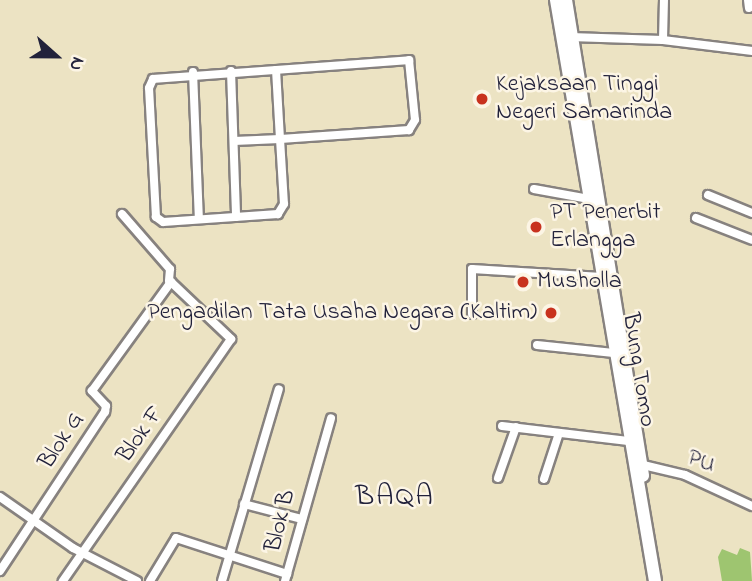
<!DOCTYPE html>
<html>
<head>
<meta charset="utf-8">
<style>
  body { margin:0 }
  #map { position:relative; width:752px; height:581px; overflow:hidden; background:#ece3c3; font-family:"Indie Flower",sans-serif }
  div>[style] { position:absolute }
  .green>* { inset:0; background:#9ec570 }
  .roads { filter:drop-shadow(2px 0 #87827f) drop-shadow(-2px 0 #87827f) drop-shadow(0 2px #87827f) drop-shadow(0 -2px #87827f) }
  .street>* { height:8px; margin:-4px; padding:0 4px; transform-origin:4px; border-radius:4px; background:#fff }
  .primary>* { height:12px; margin:-6px; padding:0 6px; transform-origin:6px; border-radius:6px; background:#fff }
  .dots>* { width:19px; height:19px; translate:-50% -50%; box-sizing:border-box; border:4px solid #fcf5e5; border-radius:50% }
  span { translate:-50% -50%; white-space:nowrap; text-align:center; line-height:1.15; -webkit-text-stroke:5px #fcf5e5; paint-order:stroke }
  .poi-label { font-size:24px; color:#22223b }
  .left { translate:0 -50%; text-align:left }
  .right { translate:-100% -50%; text-align:right }
  .street-label { font-size:24px; color:#22223b }
  .quarter-label { font-size:28px; color:#22223b; letter-spacing:2px }
  .north { position:absolute; left:21px; top:21px; width:70px; height:70px; -webkit-text-stroke:5px #fcf5e5; paint-order:stroke; rotate:111deg; font-size:19px; font-weight:700; line-height:28px; text-align:center; color:#22223b }
  .north::after { content:''; display:block; margin:auto; width:24px; height:32px; background:#22223b; clip-path:polygon(50% 0,100% 100%,50% 72%,0 100%) }
</style>
</head>
<body>
<div id="map">
  <div class="green">
    <div style="clip-path:polygon(740px 548px,750px 552px,752px 581px,722px 581px,718px 557px,722px 549px,737px 555px)"></div>
  </div>
  <div class="roads">
    <div class="street">
      <div style="left:748px;top:0;width:8px;rotate:83deg"></div>
      <div style="left:570px;top:37px;width:93px;rotate:1.8deg"></div>
      <div style="left:663px;top:40px;width:90px;rotate:7deg"></div>
      <div style="left:663px;top:40px;width:40px;rotate:-88.6deg"></div>
      <div style="left:409px;top:60px;width:60px;rotate:84.3deg"></div>
      <div style="left:415px;top:120px;width:12px;rotate:121deg"></div>
      <div style="left:409px;top:130px;width:129px;rotate:176deg"></div>
      <div style="left:280px;top:139px;width:65px;rotate:86.5deg"></div>
      <div style="left:284px;top:204px;width:12px;rotate:121deg"></div>
      <div style="left:278px;top:214px;width:115px;rotate:176deg"></div>
      <div style="left:163px;top:222px;width:9px;rotate:-144deg"></div>
      <div style="left:156px;top:217px;width:129px;rotate:-93.1deg"></div>
      <div style="left:149px;top:88px;width:10px;rotate:-66deg"></div>
      <div style="left:153px;top:79px;width:257px;rotate:-4.2deg"></div>
      <div style="left:231px;top:71px;width:146px;rotate:88deg"></div>
      <div style="left:193px;top:72px;width:147px;rotate:87.7deg"></div>
      <div style="left:234px;top:141px;width:46px;rotate:-2.5deg"></div>
      <div style="left:280px;top:139px;width:69px;rotate:-93.3deg"></div>
      <div style="left:534px;top:189px;width:56px;rotate:10.3deg"></div>
      <div style="left:708px;top:195px;width:48px;rotate:22.2deg"></div>
      <div style="left:122px;top:214px;width:73px;rotate:48.9deg"></div>
      <div style="left:170px;top:269px;width:12px;rotate:95deg"></div>
      <div style="left:696px;top:218px;width:60px;rotate:21.4deg"></div>
      <div style="left:472px;top:314px;width:45px;rotate:-90deg"></div>
      <div style="left:472px;top:269px;width:130px;rotate:3.5deg"></div>
      <div style="left:537px;top:345px;width:77px;rotate:5.9deg"></div>
      <div style="left:502px;top:426px;width:127px;rotate:6.8deg"></div>
      <div style="left:639px;top:464px;width:47px;rotate:13.4deg"></div>
      <div style="left:685px;top:475px;width:74px;rotate:24.8deg"></div>
      <div style="left:498px;top:478px;width:54px;rotate:-70.6deg"></div>
      <div style="left:544px;top:479px;width:48px;rotate:-71.9deg"></div>
      <div style="left:0;top:497px;width:89px;rotate:34.9deg"></div>
      <div style="left:73px;top:548px;width:72px;rotate:27.3deg"></div>
      <div style="left:244px;top:504px;width:60px;rotate:14.5deg"></div>
      <div style="left:0;top:571px;width:191px;rotate:-56.6deg"></div>
      <div style="left:105px;top:412px;width:6px;rotate:-81deg"></div>
      <div style="left:106px;top:406px;width:21px;rotate:-133deg"></div>
      <div style="left:92px;top:391px;width:135px;rotate:-54.1deg"></div>
      <div style="left:171px;top:282px;width:83px;rotate:43.5deg"></div>
      <div style="left:231px;top:339px;width:295px;rotate:124.8deg"></div>
      <div style="left:150px;top:581px;width:50px;rotate:-58.8deg"></div>
      <div style="left:176px;top:538px;width:117px;rotate:18deg"></div>
      <div style="left:222px;top:581px;width:200px;rotate:-73.5deg"></div>
      <div style="left:285px;top:581px;width:169px;rotate:-74.2deg"></div>
    </div>
    <div class="primary">
      <div style="left:556px;top:0;width:589px;rotate:80.33deg"></div>
      <div style="left:566px;top:0;width:482px;rotate:80.8deg"></div>
    </div>
  </div>
  <div class="dots">
    <div style="left:482px;top:99px;background:#c8321e"></div>
    <div style="left:536px;top:227px;background:#c8321e"></div>
    <div style="left:523px;top:282px;background:#c8321e"></div>
    <div style="left:551px;top:313px;background:#c8321e"></div>
  </div>
  <div class="poi-label">
    <span class="left" style="left:496px;top:99px">Kejaksaan Tinggi<br>Negeri Samarinda</span>
    <span class="left" style="left:550px;top:227px">PT Penerbit<br>Erlangga</span>
    <span class="left" style="left:537px;top:282px">Musholla</span>
    <span class="right" style="left:537px;top:313px">Pengadilan Tata Usaha Negara (Kaltim)</span>
  </div>
  <div class="street-label">
    <span style="left:638px;top:370px;rotate:81deg">Bung Tomo</span>
    <span style="left:141px;top:435px;rotate:-55deg">Blok F</span>
    <span style="left:62px;top:441px;rotate:-57deg">Blok G</span>
    <span style="left:701px;top:462px;rotate:22deg">PU</span>
    <span style="left:281px;top:521px;rotate:-76deg">Blok B</span>
  </div>
  <div class="quarter-label">
    <span style="left:395px;top:498px">BAQA</span>
  </div>
  <div class="north">N</div>
</div>
</body>
</html>
